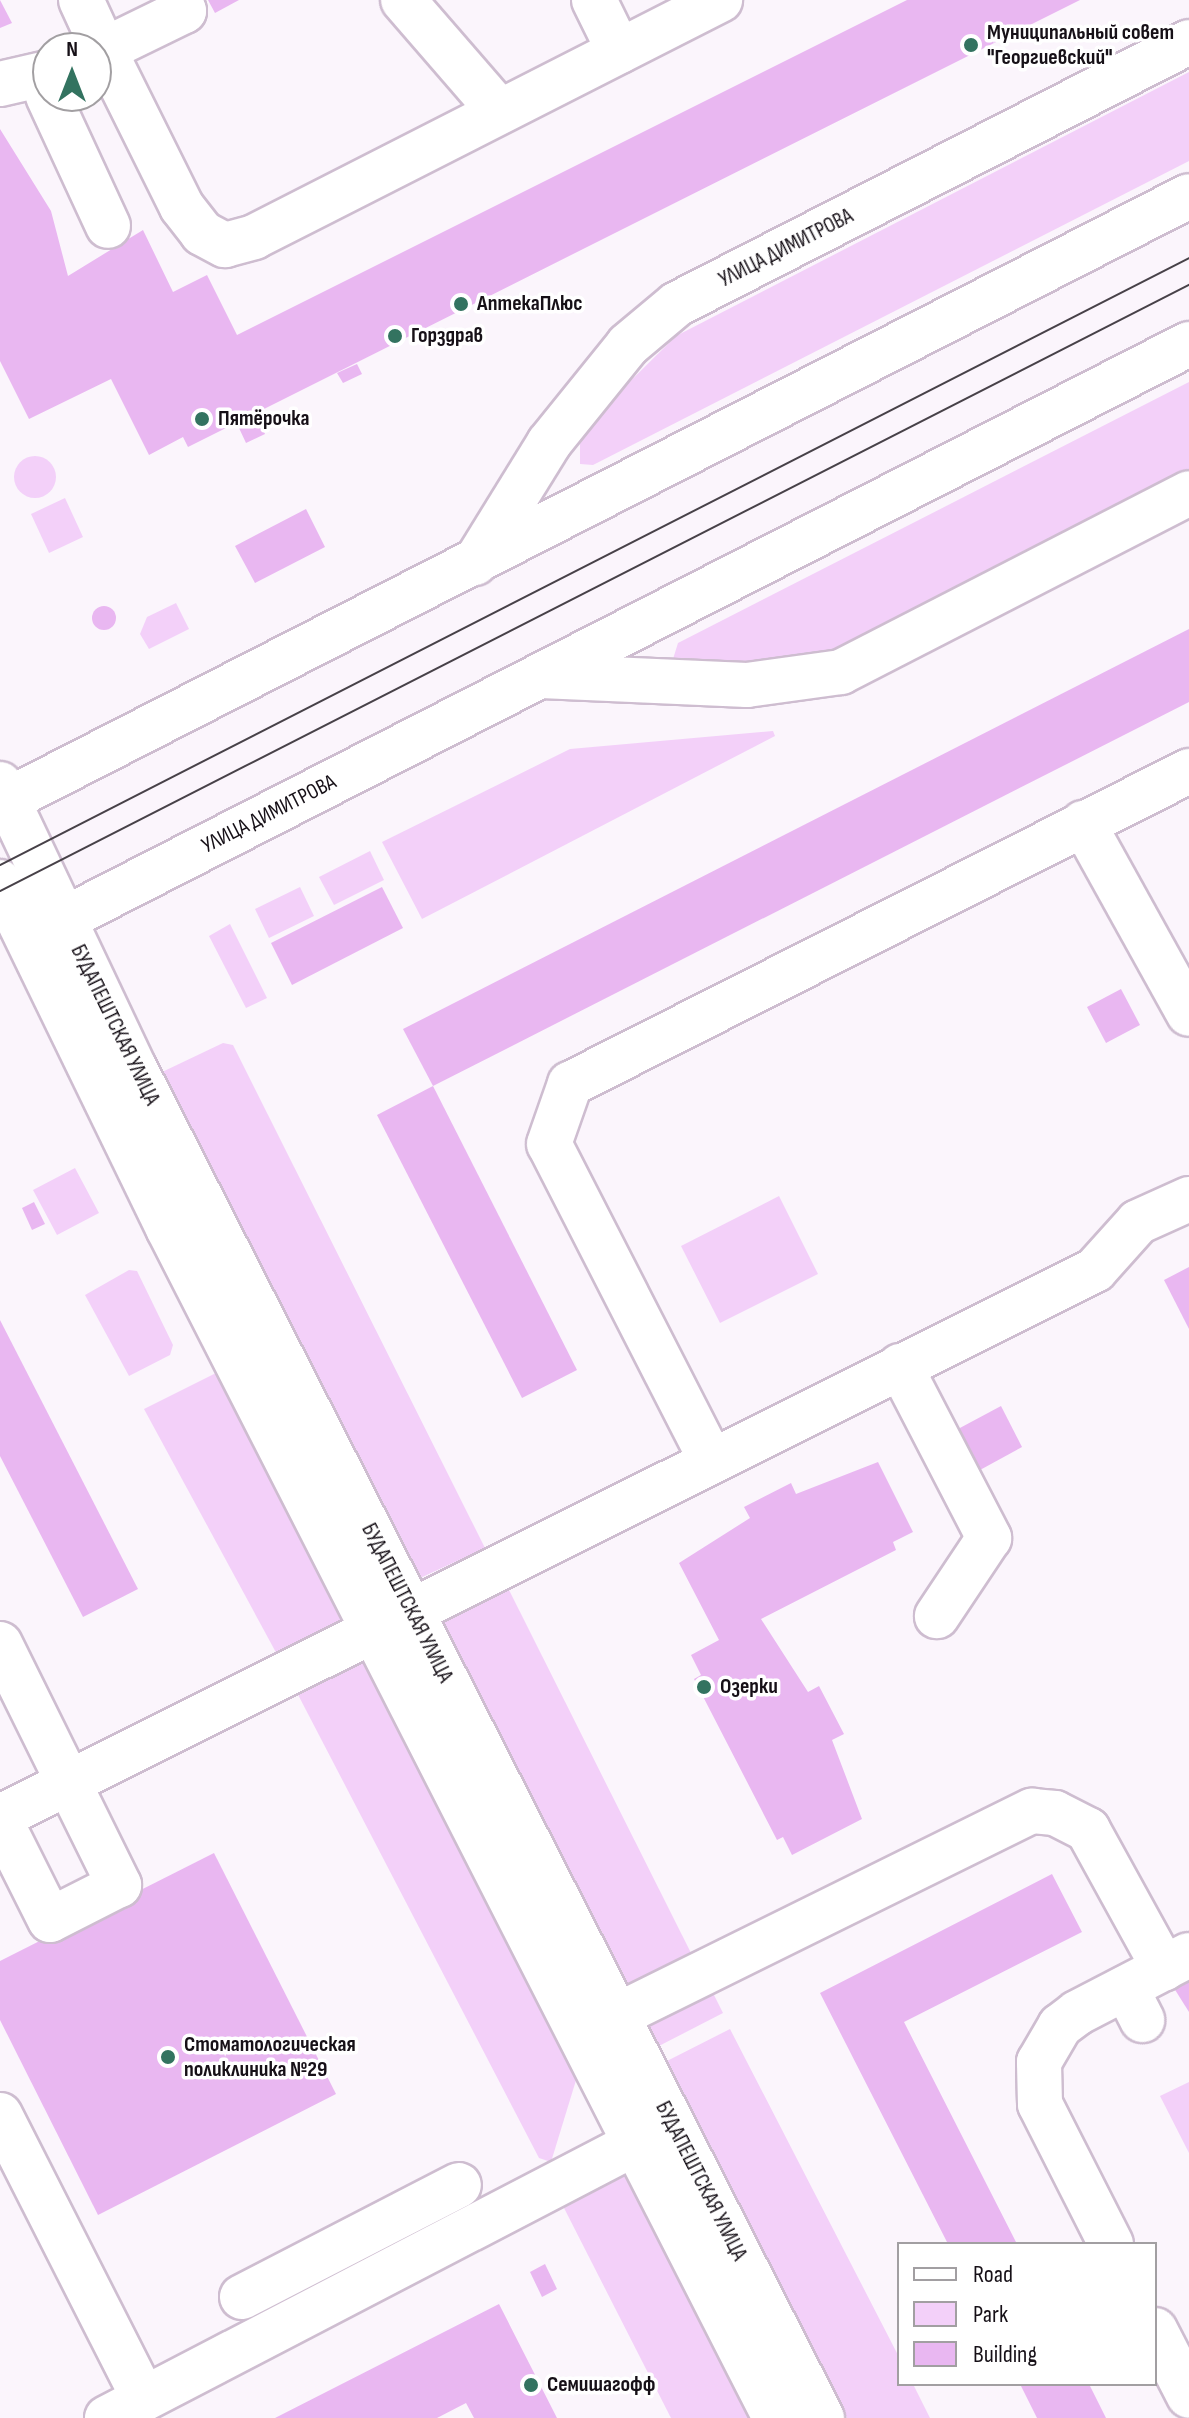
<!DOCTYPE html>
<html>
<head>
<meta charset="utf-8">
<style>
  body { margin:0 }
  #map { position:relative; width:1189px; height:2418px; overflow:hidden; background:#fbf5fc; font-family:"Sofia Sans Condensed",sans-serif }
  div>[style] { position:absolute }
  .green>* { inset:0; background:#f3d0f9 }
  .round { border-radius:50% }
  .building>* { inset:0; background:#e9b7f1 }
  .roads { filter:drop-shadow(2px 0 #cebdd0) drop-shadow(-2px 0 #cebdd0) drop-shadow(0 2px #cebdd0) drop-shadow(0 -2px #cebdd0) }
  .minor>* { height:44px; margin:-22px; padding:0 22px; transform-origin:22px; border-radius:22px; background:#fff }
  .tram>* { height:2px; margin:-1px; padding:0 1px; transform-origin:1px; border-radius:1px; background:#474148 }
  .dots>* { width:22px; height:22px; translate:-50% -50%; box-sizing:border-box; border:4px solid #fff; border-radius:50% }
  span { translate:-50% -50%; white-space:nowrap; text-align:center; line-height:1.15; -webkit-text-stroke:7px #fff; paint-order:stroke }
  .poi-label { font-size:22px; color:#161017; font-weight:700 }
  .left { translate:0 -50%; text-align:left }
  .street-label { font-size:22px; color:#161017 }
  .legend { position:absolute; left:897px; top:2242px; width:260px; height:144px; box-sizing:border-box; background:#fff; border:2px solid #a29fa2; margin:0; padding:10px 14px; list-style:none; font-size:24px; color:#161017 }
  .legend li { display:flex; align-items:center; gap:16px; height:40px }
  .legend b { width:40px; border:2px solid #a29fa2 }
  .north { position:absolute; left:32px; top:32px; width:80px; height:80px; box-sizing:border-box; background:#fff; border:2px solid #a29fa2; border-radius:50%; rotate:0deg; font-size:22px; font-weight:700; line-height:32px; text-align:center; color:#161017 }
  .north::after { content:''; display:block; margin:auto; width:28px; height:36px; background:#337360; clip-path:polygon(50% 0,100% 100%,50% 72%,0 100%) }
</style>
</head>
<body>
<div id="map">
  <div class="green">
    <div style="clip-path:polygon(1189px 72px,1189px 161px,593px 465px,580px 464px,580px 439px,596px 415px,676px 336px)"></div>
    <div style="clip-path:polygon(1189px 382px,1189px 470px,831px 653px,752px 666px,673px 659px,678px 643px)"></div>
    <div class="round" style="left:14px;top:456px;width:42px;height:42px"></div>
    <div style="clip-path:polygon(65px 498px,83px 537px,49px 553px,31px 514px)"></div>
    <div style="clip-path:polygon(176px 603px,189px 629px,149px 649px,140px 634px,147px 617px)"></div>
    <div style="clip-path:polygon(773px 731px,775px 736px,422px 919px,382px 842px,570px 749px)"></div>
    <div style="clip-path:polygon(370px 851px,384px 880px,334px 905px,319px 877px)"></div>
    <div style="clip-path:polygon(300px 887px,314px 916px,269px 938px,255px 909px)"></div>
    <div style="clip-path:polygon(230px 924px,267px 998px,246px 1008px,209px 936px)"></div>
    <div style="clip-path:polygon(223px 1043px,233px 1045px,485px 1548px,418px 1579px,160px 1073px)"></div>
    <div style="clip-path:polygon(75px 1168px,99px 1213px,57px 1235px,33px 1190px)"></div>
    <div style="clip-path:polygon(779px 1196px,818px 1274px,720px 1323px,681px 1246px)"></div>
    <div style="clip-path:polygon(129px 1270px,137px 1271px,173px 1345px,170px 1355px,129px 1376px,85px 1295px)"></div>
    <div style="clip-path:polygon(216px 1373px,345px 1625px,279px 1658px,144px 1409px)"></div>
    <div style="clip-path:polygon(503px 1578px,692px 1955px,626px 1985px,438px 1615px)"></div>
    <div style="clip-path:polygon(362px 1656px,577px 2077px,551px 2162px,539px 2158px,294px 1687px)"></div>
    <div style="clip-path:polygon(712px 1991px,723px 2013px,657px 2047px,645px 2025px)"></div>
    <div style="clip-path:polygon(730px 2029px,899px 2357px,899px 2384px,913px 2384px,930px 2418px,847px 2418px,665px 2062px)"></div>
    <div style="clip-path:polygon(1189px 2082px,1189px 2153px,1160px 2096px)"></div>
    <div style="clip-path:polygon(627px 2175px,750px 2418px,671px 2418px,563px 2206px)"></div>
  </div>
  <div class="building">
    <div style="clip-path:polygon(0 0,12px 23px,0 28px)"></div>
    <div style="clip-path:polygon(208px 0,239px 0,215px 13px)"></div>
    <div style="clip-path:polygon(907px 0,1080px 0,188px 447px,183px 437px,149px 455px,111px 379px,29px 419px,0 361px,0 129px,51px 211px,68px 276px,143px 230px,173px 292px,207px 275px,237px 335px)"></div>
    <div style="clip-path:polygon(357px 364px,362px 374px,343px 383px,337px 373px)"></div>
    <div style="clip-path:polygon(258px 419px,265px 434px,246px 443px,239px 428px)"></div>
    <div style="clip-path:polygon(306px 509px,325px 547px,255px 583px,235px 546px)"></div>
    <div class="round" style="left:92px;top:606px;width:24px;height:24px"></div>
    <div style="clip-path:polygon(1189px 629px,1189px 702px,433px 1086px,403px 1029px)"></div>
    <div style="clip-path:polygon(382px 887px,403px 928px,292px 985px,271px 943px)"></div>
    <div style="clip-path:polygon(1121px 989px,1140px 1025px,1106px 1043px,1087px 1007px)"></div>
    <div style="clip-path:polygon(433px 1086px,577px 1370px,522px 1398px,377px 1115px)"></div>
    <div style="clip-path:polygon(34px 1202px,45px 1224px,32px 1230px,22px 1208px)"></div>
    <div style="clip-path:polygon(1189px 1267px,1189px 1329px,1164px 1280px)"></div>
    <div style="clip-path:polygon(0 1320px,138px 1589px,83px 1617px,0 1456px)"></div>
    <div style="clip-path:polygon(1001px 1406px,1022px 1447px,980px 1470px,958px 1429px)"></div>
    <div style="clip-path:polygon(878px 1462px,913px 1532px,893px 1542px,896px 1550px,761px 1619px,808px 1692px,819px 1686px,844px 1734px,832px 1740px,862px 1819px,792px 1855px,783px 1837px,777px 1840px,694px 1679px,701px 1675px,691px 1655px,719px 1640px,679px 1563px,750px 1518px,744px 1507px,791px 1483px,796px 1494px)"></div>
    <div style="clip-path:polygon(214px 1853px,336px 2094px,98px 2215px,0 2020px,0 1961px)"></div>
    <div style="clip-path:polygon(1052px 1874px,1082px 1932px,904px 2022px,1017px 2244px,948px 2244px,820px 1993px)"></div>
    <div style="clip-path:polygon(1189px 1977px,1189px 2012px,1172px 1985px)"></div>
    <div style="clip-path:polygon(545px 2264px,557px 2289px,542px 2297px,530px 2272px)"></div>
    <div style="clip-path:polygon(499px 2304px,557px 2418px,474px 2418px,466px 2403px,437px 2418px,275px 2418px)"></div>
    <div style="clip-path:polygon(1020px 2384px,1089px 2384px,1106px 2418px,1037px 2418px)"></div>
  </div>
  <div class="roads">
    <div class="minor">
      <div style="left:81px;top:0;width:55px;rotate:65.3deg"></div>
      <div style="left:104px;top:50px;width:89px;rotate:-26deg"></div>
      <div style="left:184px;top:11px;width:12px;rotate:-110deg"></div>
      <div style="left:403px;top:0;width:147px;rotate:49.1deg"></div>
      <div style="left:594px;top:0;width:57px;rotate:63.9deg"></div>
      <div style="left:96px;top:53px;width:9px;rotate:-21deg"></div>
      <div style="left:104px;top:50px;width:175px;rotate:63.6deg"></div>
      <div style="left:182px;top:207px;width:33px;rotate:52deg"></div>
      <div style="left:202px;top:233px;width:26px;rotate:28deg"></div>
      <div style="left:225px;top:245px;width:30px;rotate:-15deg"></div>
      <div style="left:254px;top:237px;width:523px;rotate:-26.96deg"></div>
      <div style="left:0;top:84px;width:49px;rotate:-12.9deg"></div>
      <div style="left:48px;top:96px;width:143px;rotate:65.2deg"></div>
      <div style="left:475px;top:563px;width:141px;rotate:-58.3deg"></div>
      <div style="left:549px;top:443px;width:126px;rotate:-51.1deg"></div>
      <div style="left:628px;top:345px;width:64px;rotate:-39.9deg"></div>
      <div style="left:677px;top:304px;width:575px;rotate:-27.1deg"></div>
      <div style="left:541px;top:676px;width:206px;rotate:2.5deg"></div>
      <div style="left:747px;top:685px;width:95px;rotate:-7.9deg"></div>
      <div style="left:841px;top:672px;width:391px;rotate:-27.2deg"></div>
      <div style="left:0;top:784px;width:315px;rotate:64.7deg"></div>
      <div style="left:135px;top:1069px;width:1514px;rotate:63.01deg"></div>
      <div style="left:0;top:804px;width:1335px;rotate:-27.08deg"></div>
      <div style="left:1083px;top:823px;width:218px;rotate:61deg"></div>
      <div style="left:0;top:882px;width:385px;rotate:64.1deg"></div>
      <div style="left:168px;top:1228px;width:1336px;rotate:62.97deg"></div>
      <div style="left:37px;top:933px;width:1294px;rotate:-27.08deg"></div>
      <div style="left:900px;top:1366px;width:194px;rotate:62.6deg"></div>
      <div style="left:989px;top:1538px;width:94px;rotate:123.7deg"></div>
      <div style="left:711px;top:1460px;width:355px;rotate:-117.1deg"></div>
      <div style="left:549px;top:1144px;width:64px;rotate:-70.7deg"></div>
      <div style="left:570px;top:1084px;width:694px;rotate:-26.82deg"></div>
      <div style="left:0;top:1644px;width:269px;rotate:63.7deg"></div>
      <div style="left:119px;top:1885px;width:77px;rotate:153.1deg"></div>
      <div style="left:50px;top:1920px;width:112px;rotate:-116.6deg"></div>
      <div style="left:0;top:1817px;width:1224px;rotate:-26.54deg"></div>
      <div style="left:1095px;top:1270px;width:64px;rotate:-48.1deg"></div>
      <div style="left:1138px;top:1222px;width:56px;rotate:-24.3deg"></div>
      <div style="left:1126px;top:1988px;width:36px;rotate:63deg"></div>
      <div style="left:592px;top:2028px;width:491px;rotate:-26.3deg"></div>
      <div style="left:1032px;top:1811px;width:23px;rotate:5deg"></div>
      <div style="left:1055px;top:1813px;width:37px;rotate:27deg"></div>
      <div style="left:1088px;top:1830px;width:158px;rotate:61.2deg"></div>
      <div style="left:0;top:2115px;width:318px;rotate:63.1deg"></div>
      <div style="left:1111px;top:2244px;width:157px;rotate:-116.9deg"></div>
      <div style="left:1040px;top:2104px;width:42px;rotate:-91.4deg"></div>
      <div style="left:1039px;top:2062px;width:42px;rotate:-59.7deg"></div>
      <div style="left:1060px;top:2026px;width:21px;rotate:-37deg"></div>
      <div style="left:1077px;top:2013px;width:126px;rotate:-27.4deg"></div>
      <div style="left:242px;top:2297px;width:244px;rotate:-27.3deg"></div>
      <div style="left:1155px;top:2330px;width:74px;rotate:62.7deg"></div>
      <div style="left:107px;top:2418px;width:622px;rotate:-27.47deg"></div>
    </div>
  </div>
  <div class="tram">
    <div style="left:0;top:865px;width:1335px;rotate:-27.04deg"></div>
    <div style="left:0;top:891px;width:1335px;rotate:-27.01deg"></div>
  </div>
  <div class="dots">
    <div style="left:971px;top:45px;background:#337360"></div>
    <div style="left:461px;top:304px;background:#337360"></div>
    <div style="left:395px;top:336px;background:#337360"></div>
    <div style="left:202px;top:419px;background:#337360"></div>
    <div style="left:704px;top:1687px;background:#337360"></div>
    <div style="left:168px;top:2057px;background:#337360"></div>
    <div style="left:531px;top:2385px;background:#337360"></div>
  </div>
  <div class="poi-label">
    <span class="left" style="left:987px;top:45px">Муниципальный совет<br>"Георгиевский"</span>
    <span class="left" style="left:477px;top:304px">АптекаПлюс</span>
    <span class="left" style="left:411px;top:336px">Горздрав</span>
    <span class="left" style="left:218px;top:419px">Пятёрочка</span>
    <span class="left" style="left:720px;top:1687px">Озерки</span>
    <span class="left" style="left:184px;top:2057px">Стоматологическая<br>поликлиника №29</span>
    <span class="left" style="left:547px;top:2385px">Семишагофф</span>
  </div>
  <div class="street-label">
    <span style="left:786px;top:248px;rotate:-27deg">УЛИЦА ДИМИТРОВА</span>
    <span style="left:269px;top:814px;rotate:-27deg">УЛИЦА ДИМИТРОВА</span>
    <span style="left:115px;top:1025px;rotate:64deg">БУДАПЕШТСКАЯ УЛИЦА</span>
    <span style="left:407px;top:1603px;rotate:63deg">БУДАПЕШТСКАЯ УЛИЦА</span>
    <span style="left:701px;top:2181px;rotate:63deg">БУДАПЕШТСКАЯ УЛИЦА</span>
  </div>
  <ul class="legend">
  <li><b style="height:10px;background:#fff"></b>Road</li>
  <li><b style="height:22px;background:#f3d0f9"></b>Park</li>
  <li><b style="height:22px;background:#e9b7f1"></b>Building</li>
  </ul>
  <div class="north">N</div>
</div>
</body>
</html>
